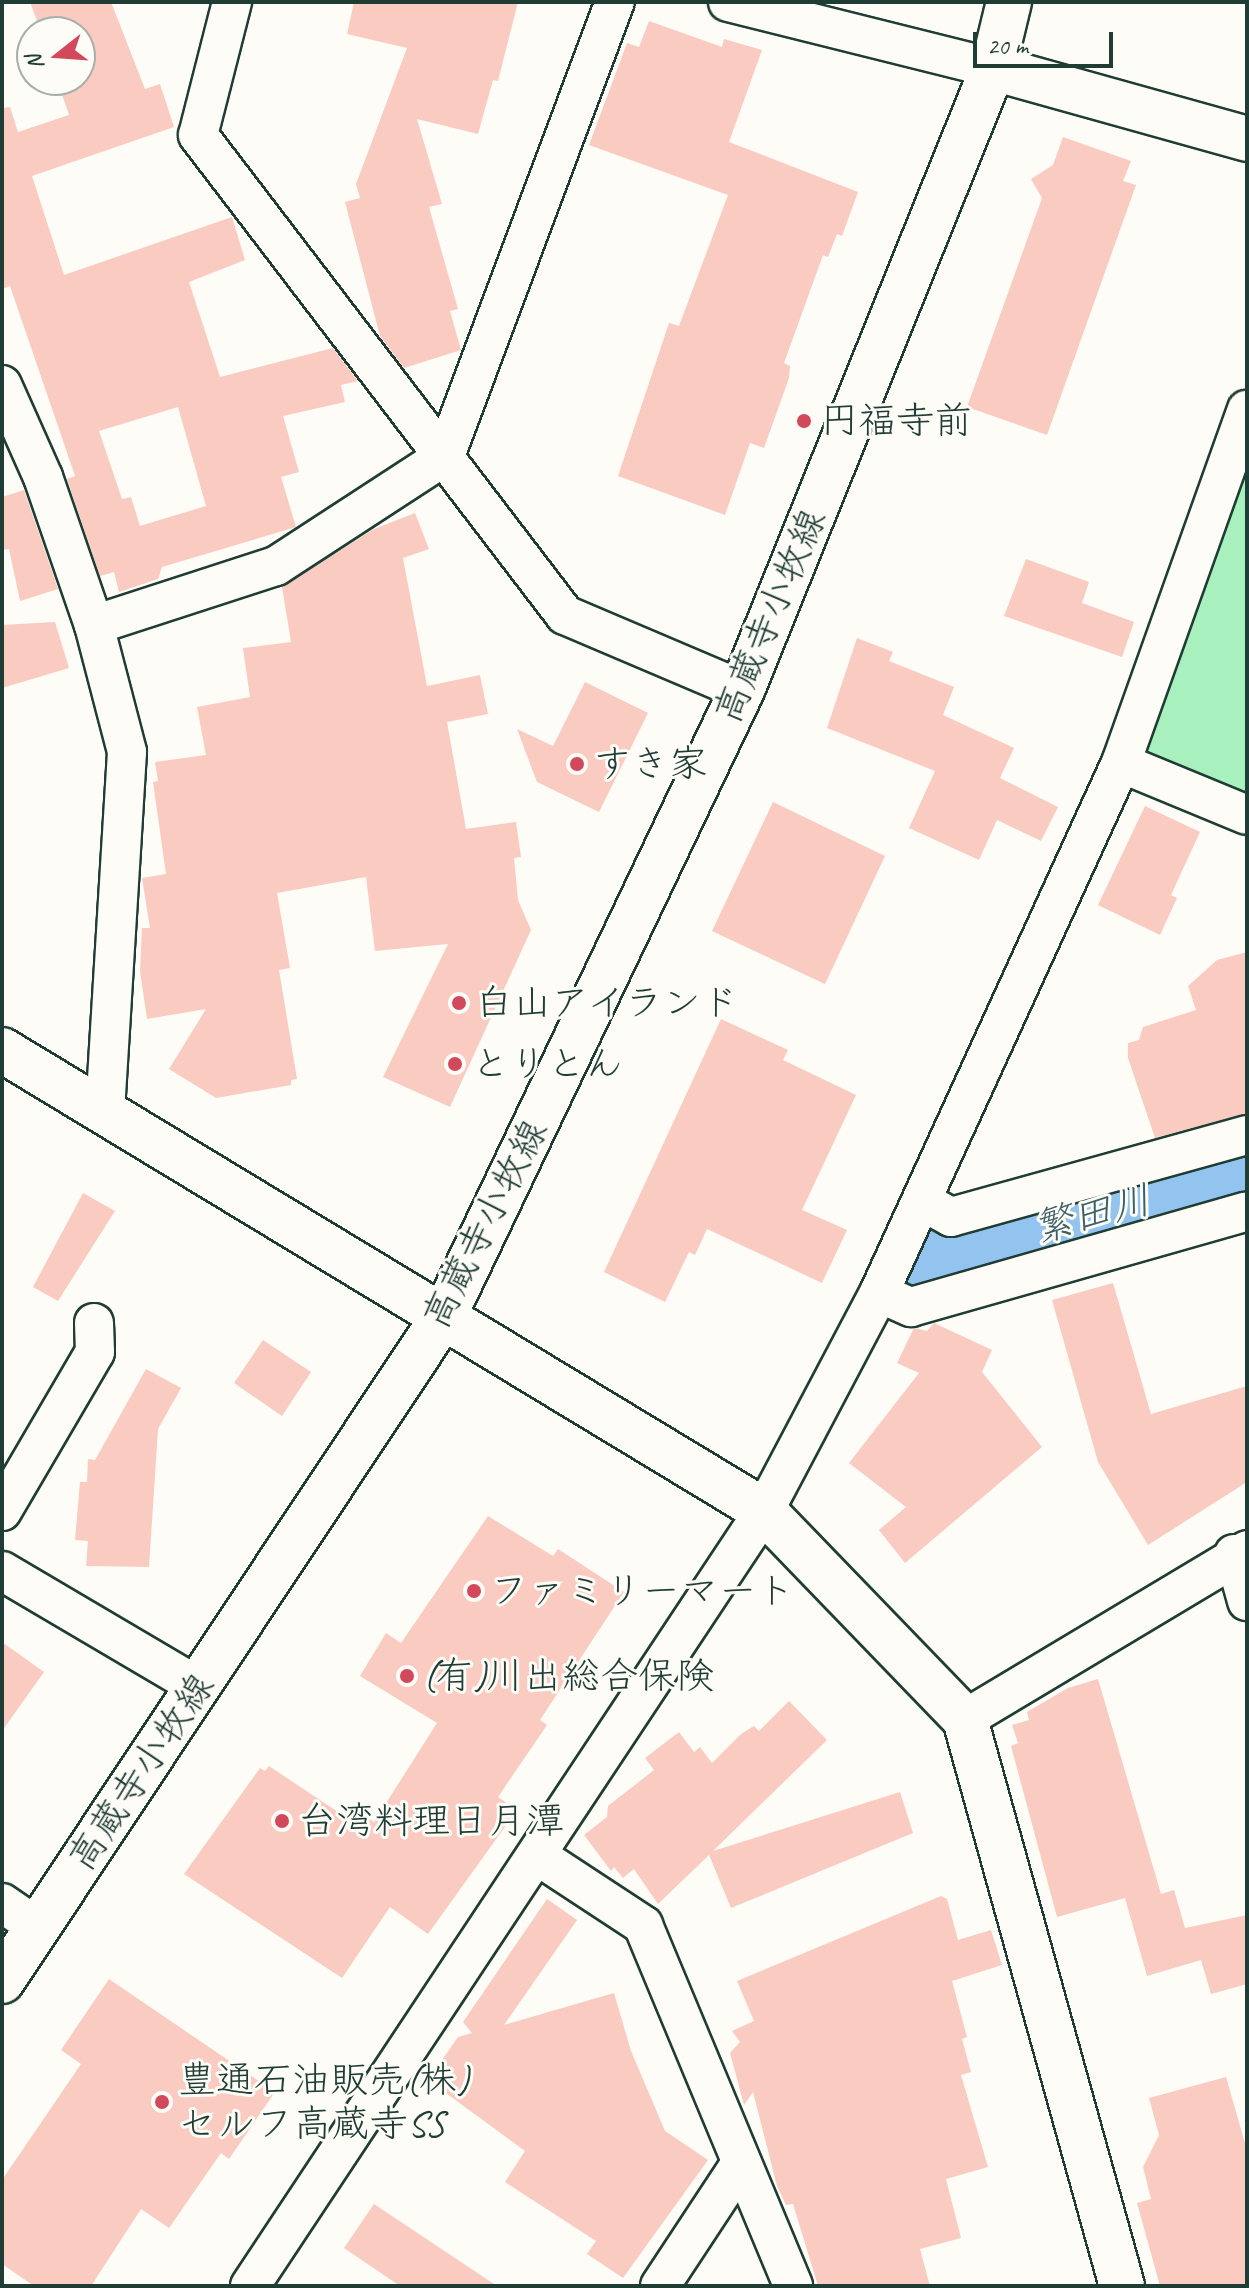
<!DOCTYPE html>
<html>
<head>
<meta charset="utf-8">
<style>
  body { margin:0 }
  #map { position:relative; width:1249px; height:2288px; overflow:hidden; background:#fdfcf7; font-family:Caveat,"Klee One",sans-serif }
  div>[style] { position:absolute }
  .green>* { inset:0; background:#a8f1bf }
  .river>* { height:84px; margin:-42px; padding:0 42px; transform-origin:42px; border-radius:42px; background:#92c4ef }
  .building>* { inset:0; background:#facbc0 }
  .roads { filter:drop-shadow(2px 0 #1f3d34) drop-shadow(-2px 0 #1f3d34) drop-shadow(0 2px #1f3d34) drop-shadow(0 -2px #1f3d34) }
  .street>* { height:38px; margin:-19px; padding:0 19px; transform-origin:19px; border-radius:19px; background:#fdfcf7 }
  .secondary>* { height:44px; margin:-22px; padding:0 22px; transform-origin:22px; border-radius:22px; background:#fdfcf7 }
  .dots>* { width:22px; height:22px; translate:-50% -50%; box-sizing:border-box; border:4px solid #fdfcf7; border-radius:50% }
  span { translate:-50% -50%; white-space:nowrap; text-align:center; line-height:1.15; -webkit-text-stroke:6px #fdfcf7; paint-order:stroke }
  .poi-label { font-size:38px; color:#1f3d34 }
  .left { translate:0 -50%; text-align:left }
  .street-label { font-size:38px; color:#1f3d34 }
  .water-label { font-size:40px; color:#3c5f63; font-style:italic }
  .frame { position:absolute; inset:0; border:4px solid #1f3d34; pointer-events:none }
  .north { position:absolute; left:16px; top:16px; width:80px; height:80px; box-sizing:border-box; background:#fdfcf7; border:2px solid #a4b0a9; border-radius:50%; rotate:253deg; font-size:22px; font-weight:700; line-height:32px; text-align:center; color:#1f3d34 }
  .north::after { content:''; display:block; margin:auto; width:28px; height:36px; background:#d1495b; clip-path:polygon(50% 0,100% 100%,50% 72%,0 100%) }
  .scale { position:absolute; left:973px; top:32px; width:140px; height:36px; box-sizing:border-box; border:4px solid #1f3d34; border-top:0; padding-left:10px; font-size:24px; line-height:28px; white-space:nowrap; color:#1f3d34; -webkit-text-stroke:6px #fdfcf7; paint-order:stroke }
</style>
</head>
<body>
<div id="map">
  <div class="green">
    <div style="clip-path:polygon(1247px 453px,1247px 796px,1136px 751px)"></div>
  </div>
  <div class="river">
    <div style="left:937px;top:1255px;width:321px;rotate:-15deg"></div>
  </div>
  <div class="building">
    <div style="clip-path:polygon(evenodd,30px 2px,111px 2px,145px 89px,160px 84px,174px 127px,32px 176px,64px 275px,232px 217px,245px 260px,189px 282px,220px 377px,333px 348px,358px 381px,341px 385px,345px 402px,283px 416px,299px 472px,281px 477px,296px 527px,162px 567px,158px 579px,119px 592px,114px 572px,100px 576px,67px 479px,75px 476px,10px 286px,2px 289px,2px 108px,10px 107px,18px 132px,69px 115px,57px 80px,80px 80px,80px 32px,41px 32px,30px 2px,178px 407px,206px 506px,140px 526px,131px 497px,122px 499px,99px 431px,178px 407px)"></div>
    <div style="clip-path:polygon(354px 2px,518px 2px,498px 81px,493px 80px,478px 134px,417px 119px,442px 204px,429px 207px,458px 309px,450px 311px,461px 350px,404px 368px,380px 336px,345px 202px,360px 198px,356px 184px,407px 48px,347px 34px)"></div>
    <div style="clip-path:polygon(649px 21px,722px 47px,724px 39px,762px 50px,729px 142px,858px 192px,842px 236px,837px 234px,828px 257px,823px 255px,784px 363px,790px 366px,789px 378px,764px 448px,750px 443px,725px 515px,618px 476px,669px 323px,679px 326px,728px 195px,589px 145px,627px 43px,639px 47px)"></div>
    <div style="clip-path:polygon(1063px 137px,1131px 161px,1123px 181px,1136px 185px,1047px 435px,967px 407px,1042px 198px,1031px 179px,1053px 165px)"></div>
    <div style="clip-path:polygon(24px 490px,58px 589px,20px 601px,9px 549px,2px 550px,2px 497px)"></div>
    <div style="clip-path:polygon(415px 513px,429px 549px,403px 558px,427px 686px,480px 675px,488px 714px,447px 722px,466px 829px,516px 822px,521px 857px,514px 858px,518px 900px,531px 930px,450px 1107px,383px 1077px,448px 944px,375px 951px,366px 877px,277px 893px,290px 968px,279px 970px,297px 1079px,291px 1080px,291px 1085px,216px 1098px,169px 1069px,206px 1009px,147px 1019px,140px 971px,142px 928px,150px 928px,142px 878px,166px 874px,153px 782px,158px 781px,155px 762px,206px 755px,197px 707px,250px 697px,243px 648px,291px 642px,282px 587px,374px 529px)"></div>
    <div style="clip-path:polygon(1026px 559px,1089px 582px,1082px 603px,1134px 622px,1122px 657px,1004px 616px)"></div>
    <div style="clip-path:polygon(55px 622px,69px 668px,2px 688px,2px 625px)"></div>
    <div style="clip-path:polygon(857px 638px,893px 652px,889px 661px,954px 687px,943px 715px,1014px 748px,1000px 778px,1058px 807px,1041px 841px,997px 820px,979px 860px,909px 828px,935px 771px,827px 728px)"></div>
    <div style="clip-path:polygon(585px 682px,648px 713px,599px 812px,537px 782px,517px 729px,553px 746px)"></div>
    <div style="clip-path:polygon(773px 802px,885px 856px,825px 984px,712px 931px)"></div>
    <div style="clip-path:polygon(1145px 806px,1200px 832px,1171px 895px,1177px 898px,1160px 935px,1098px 905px)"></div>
    <div style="clip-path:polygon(1247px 952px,1247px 1113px,1155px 1138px,1128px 1058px,1128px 1043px,1139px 1040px,1143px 1027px,1196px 1010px,1188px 986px,1217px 960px)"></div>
    <div style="clip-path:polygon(721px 1019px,788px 1050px,783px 1060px,856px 1095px,802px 1210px,847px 1230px,822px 1283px,707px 1229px,695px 1255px,689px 1252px,665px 1302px,604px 1272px)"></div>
    <div style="clip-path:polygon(83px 1193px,115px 1211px,58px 1301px,33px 1287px)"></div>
    <div style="clip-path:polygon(1113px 1283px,1151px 1414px,1247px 1386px,1247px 1482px,1148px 1545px,1098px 1462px,1052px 1300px)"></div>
    <div style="clip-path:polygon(934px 1323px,992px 1350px,982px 1372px,1042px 1447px,905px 1563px,879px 1530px,906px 1507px,849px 1463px,919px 1373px,897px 1363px,914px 1328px,927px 1331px)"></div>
    <div style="clip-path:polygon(263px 1340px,311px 1372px,282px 1416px,234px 1383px)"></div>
    <div style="clip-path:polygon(146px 1369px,181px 1388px,158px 1429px,149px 1567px,86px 1566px,88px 1541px,75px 1540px,80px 1482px,87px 1482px,88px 1459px,95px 1460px)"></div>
    <div style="clip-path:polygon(488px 1516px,553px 1556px,558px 1549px,624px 1592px,540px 1720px,547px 1725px,498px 1797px,517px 1810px,428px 1934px,390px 1907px,342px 1978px,184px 1874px,260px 1768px,265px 1771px,269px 1766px,341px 1814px,348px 1804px,374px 1822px,437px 1723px,360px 1676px,386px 1633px,401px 1643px)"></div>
    <div style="clip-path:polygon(2px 1642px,44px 1672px,2px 1731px)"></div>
    <div style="clip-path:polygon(1098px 1679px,1161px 1894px,1174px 1890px,1185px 1928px,1247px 1915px,1247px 1984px,1211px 1994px,1201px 1960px,1147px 1976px,1125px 1898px,1057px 1917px,1011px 1746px,1018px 1743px,1012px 1725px,1029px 1720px,1027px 1712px,1068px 1688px)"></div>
    <div style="clip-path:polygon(789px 1701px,827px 1740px,713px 1851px,900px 1792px,913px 1833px,731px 1908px,709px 1855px,658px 1904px,634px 1869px,623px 1878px,614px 1867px,611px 1871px,584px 1835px,607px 1817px,608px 1806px,654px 1770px,645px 1758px,679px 1732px,694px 1752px,700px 1747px,712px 1763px,741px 1734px,754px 1726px,759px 1731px)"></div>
    <div style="clip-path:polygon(941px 1896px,947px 1899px,958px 1940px,991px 1930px,1002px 1965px,952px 1981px,967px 2037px,962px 2039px,971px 2072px,961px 2075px,988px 2167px,946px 2179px,961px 2238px,920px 2249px,930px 2286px,818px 2286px,793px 2204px,786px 2205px,777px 2186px,753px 2092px,744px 2105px,730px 2053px,740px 2042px,732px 2031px,754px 2021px,737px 1981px)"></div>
    <div style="clip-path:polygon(547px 1899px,577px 1920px,504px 2025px,614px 1993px,631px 2051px,665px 2131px,708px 2160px,623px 2278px,587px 2254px,596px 2241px,505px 2182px,525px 2151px,428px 2080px,458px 2037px,472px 2033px,463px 2022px)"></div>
    <div style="clip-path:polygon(109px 1979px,275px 2092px,229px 2159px,221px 2153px,169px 2228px,141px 2209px,91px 2286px,34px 2286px,2px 2264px,2px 2180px,81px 2064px,61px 2050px)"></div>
    <div style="clip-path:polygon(1226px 2077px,1247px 2150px,1247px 2286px,1160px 2286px,1137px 2203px,1151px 2199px,1143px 2167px,1159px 2135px,1149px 2098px)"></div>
    <div style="clip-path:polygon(374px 2204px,497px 2286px,400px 2286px,344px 2248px)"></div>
  </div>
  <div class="roads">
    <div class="street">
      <div style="left:232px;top:2px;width:137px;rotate:104.3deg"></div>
      <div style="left:198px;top:135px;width:604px;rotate:52.6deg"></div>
      <div style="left:565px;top:615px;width:192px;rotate:23deg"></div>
      <div style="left:728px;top:2px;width:273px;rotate:14deg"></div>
      <div style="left:2px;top:385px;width:101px;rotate:66deg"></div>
      <div style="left:43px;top:477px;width:157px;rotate:71deg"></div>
      <div style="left:94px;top:625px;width:131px;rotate:75.4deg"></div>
      <div style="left:127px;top:752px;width:361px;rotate:93.5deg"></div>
      <div style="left:94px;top:625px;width:191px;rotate:-18deg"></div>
      <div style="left:276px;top:566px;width:202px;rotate:-33.1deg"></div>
      <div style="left:445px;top:456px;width:485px;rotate:-69.5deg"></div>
      <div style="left:1121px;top:763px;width:136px;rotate:22.4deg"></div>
      <div style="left:922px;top:1201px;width:33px;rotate:29deg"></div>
      <div style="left:951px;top:1217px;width:307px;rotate:-15.5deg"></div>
      <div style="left:879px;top:1293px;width:35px;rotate:24deg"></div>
      <div style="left:911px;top:1307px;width:349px;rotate:-15.9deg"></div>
      <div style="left:2px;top:1511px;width:184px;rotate:-59.7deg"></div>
      <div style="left:95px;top:1352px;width:29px;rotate:-92deg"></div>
      <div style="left:1234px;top:1554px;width:49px;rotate:74.5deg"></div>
      <div style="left:2px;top:1571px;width:229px;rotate:30.5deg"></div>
      <div style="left:965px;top:1719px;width:329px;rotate:-30.9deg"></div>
      <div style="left:538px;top:1856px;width:126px;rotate:33.3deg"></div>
      <div style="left:643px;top:1925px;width:391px;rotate:67.4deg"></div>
      <div style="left:2px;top:1903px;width:42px;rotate:34.4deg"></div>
      <div style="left:250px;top:2286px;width:930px;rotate:-56.45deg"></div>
      <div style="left:764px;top:1511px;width:246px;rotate:-62.2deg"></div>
      <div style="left:879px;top:1293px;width:583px;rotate:-65.46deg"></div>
      <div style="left:1121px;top:763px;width:375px;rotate:-70.4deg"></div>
      <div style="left:660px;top:2286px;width:147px;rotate:-56.6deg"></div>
    </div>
    <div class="secondary">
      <div style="left:993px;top:68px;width:264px;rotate:15.6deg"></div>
      <div style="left:2px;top:1050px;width:891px;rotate:31.17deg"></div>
      <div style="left:764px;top:1511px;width:289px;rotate:46deg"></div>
      <div style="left:965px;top:1719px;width:588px;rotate:74.52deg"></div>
      <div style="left:2px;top:1981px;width:801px;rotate:-56.41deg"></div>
      <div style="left:445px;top:1314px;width:691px;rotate:-64.55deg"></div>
      <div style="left:742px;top:690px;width:671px;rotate:-68.02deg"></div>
      <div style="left:993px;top:68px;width:68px;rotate:-76.4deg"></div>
    </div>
  </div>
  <div class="dots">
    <div style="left:804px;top:421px;background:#d1495b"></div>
    <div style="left:577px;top:764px;background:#d1495b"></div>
    <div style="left:459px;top:1003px;background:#d1495b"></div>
    <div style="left:455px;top:1064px;background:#d1495b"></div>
    <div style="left:474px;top:1591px;background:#d1495b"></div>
    <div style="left:407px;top:1676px;background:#d1495b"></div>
    <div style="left:282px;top:1821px;background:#d1495b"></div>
    <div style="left:162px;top:2102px;background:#d1495b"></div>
  </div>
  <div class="poi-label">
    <span class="left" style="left:820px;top:421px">円福寺前</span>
    <span class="left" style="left:593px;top:764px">すき家</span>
    <span class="left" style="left:475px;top:1003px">白山アイランド</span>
    <span class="left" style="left:471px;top:1064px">とりとん</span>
    <span class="left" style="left:490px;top:1591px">ファミリーマート</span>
    <span class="left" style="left:423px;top:1676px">(有)川出総合保険</span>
    <span class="left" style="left:298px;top:1821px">台湾料理日月潭</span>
    <span class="left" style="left:178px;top:2102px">豊通石油販売(株)<br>セルフ高蔵寺SS</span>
  </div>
  <div class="street-label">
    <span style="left:770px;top:616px;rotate:-67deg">高蔵寺小牧線</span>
    <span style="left:485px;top:1224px;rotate:-63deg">高蔵寺小牧線</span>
    <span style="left:141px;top:1772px;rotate:-56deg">高蔵寺小牧線</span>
  </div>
  <div class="water-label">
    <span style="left:1092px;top:1214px;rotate:-15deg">繁田川</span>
  </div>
  <div class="frame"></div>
  <div class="north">N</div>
  <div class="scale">20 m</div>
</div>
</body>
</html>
